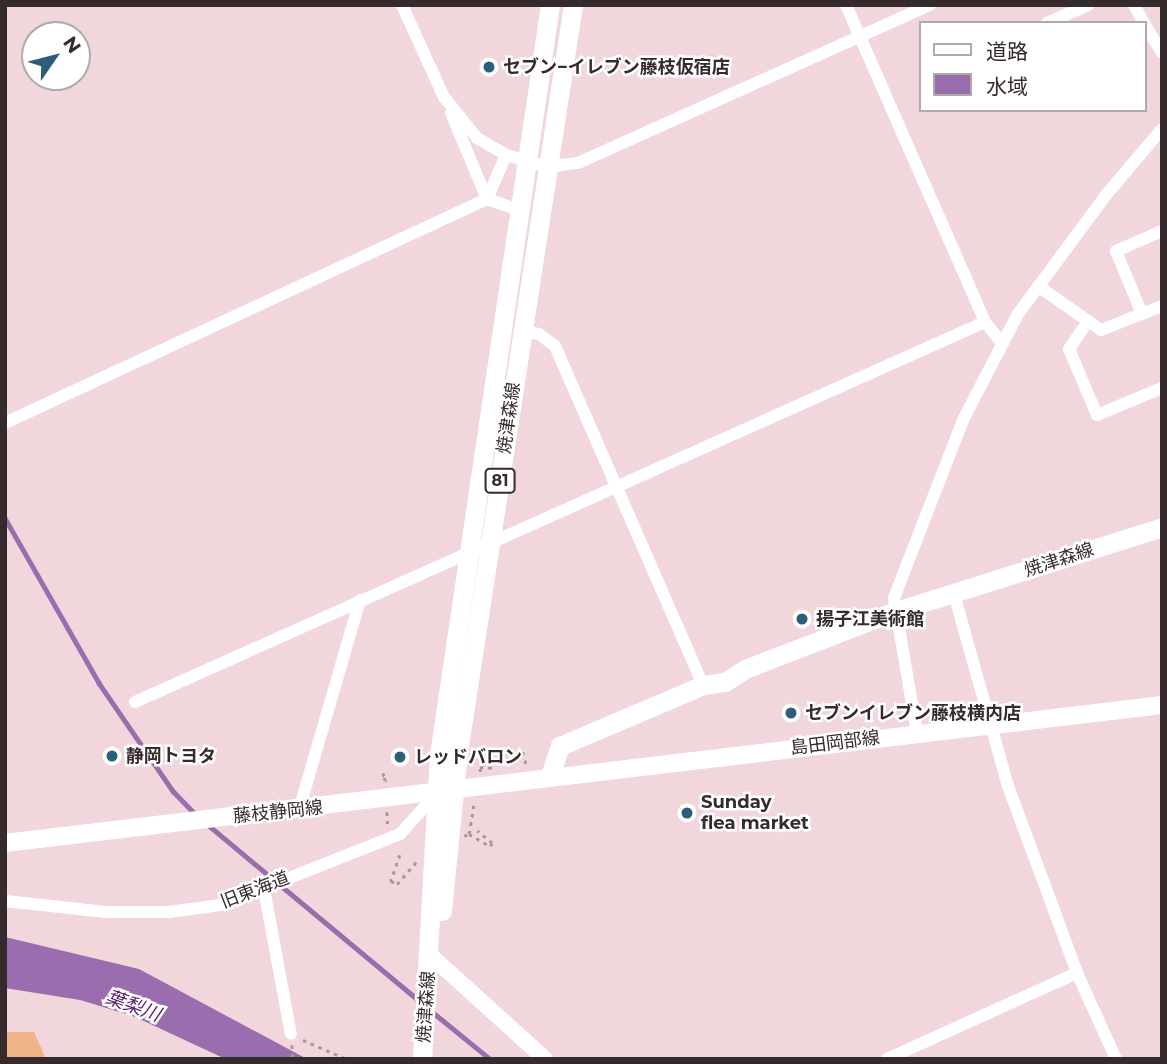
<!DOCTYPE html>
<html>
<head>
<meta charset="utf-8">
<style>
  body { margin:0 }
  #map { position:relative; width:1167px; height:1064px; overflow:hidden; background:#f1d7db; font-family:Montserrat,"Noto Sans JP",sans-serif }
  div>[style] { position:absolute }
  .green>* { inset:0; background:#f0b287 }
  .water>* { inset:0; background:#996dae }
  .stream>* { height:4.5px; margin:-2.25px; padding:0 2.25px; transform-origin:2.25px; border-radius:2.25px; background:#996dae }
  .river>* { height:24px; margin:-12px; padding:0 12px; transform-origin:12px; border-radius:12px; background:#996dae }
  .path>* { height:2.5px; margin-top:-1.25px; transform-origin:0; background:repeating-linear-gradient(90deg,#ab979a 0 3.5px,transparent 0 8.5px) }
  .minor>* { height:12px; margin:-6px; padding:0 6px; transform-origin:6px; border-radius:6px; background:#fff }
  .tertiary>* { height:16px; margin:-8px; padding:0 8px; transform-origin:8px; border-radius:8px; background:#fff }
  .secondary>* { height:18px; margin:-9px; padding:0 9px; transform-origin:9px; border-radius:9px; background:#fff }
  .primary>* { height:19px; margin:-9.5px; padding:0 9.5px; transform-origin:9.5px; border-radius:9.5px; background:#fff }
  .dots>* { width:19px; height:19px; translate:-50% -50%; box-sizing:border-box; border:4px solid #fff; border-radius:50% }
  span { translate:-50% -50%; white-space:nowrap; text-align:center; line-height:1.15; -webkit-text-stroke:5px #fff; paint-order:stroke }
  .shield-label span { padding:2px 5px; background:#fff; border:2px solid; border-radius:5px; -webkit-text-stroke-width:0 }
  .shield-label { font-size:16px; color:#352b2d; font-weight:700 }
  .poi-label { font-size:18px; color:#352b2d; font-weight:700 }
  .left { translate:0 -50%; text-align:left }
  .street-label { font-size:18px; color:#352b2d }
  .water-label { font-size:19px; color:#5a2171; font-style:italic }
  .frame { position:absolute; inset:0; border:7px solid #352b2d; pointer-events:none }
  .legend { position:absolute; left:919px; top:21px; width:228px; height:91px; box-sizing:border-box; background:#fff; border:2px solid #aeaaab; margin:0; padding:9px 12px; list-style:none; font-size:21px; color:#352b2d }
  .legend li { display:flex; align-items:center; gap:14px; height:35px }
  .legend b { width:35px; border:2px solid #aeaaab }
  .north { position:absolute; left:21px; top:21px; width:70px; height:70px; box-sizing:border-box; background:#fff; border:2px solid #aeaaab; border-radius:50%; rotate:55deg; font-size:19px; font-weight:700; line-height:28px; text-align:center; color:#352b2d }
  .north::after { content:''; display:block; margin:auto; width:24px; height:32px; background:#2c5d7b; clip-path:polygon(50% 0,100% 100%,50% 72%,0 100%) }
</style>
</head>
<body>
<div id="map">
  <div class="green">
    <div style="clip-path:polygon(5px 1032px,34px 1032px,46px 1059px,5px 1059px)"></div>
  </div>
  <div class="water">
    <div style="clip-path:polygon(5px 937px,139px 969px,307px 1059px,257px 1059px,157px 1002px,5px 976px)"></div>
  </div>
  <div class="stream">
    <div style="left:5px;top:518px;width:190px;rotate:60.3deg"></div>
    <div style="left:99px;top:683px;width:131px;rotate:55.6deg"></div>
    <div style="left:173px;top:791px;width:32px;rotate:46deg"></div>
    <div style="left:207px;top:824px;width:275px;rotate:39.8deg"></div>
    <div style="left:430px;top:1010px;width:77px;rotate:39.2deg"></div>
  </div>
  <div class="river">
    <div style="left:5px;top:976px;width:78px;rotate:8.9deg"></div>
    <div style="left:82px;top:988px;width:59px;rotate:16.9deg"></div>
    <div style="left:138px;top:1005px;width:128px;rotate:25deg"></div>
  </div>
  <div class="path">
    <div style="left:523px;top:752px;width:12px;rotate:76deg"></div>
    <div style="left:480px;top:772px;width:5px;rotate:-90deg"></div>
    <div style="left:480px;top:767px;width:17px;rotate:3deg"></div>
    <div style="left:385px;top:781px;width:8px;rotate:-104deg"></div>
    <div style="left:383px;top:773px;width:9px;rotate:69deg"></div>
    <div style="left:387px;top:812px;width:15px;rotate:86deg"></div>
    <div style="left:469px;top:834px;width:32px;rotate:-81deg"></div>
    <div style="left:464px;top:836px;width:5px;rotate:-22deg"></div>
    <div style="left:469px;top:834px;width:24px;rotate:30deg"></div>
    <div style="left:490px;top:846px;width:4px;rotate:-56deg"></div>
    <div style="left:492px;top:843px;width:19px;rotate:-141deg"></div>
    <div style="left:400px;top:855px;width:28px;rotate:109deg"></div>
    <div style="left:391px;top:881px;width:7px;rotate:27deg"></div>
    <div style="left:397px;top:884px;width:32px;rotate:-49deg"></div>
    <div style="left:303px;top:1040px;width:48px;rotate:23.4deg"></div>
    <div style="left:292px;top:1045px;width:14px;rotate:86deg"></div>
  </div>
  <div class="minor">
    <div style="left:402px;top:5px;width:101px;rotate:65.5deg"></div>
    <div style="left:444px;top:97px;width:53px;rotate:51.2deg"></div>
    <div style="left:477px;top:138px;width:34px;rotate:30deg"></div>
    <div style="left:506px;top:155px;width:44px;rotate:15.9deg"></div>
    <div style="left:548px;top:167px;width:30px;rotate:-8deg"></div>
    <div style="left:578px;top:163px;width:386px;rotate:-24.2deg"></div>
    <div style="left:846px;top:5px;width:346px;rotate:66.3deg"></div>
    <div style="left:985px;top:322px;width:26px;rotate:51deg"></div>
    <div style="left:1134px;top:5px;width:21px;rotate:61deg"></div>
    <div style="left:1047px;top:23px;width:45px;rotate:-23.7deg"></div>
    <div style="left:1144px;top:23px;width:35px;rotate:59deg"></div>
    <div style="left:451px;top:113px;width:93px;rotate:67.3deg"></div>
    <div style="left:487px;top:199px;width:36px;rotate:19deg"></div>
    <div style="left:1038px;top:286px;width:77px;rotate:34.9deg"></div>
    <div style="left:1101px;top:330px;width:66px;rotate:-21.5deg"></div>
    <div style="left:1142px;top:314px;width:68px;rotate:-112.4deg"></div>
    <div style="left:1116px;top:251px;width:50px;rotate:-23.5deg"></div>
    <div style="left:1088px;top:321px;width:34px;rotate:124deg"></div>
    <div style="left:1069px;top:349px;width:72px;rotate:67deg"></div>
    <div style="left:1097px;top:415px;width:70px;rotate:-22.6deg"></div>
    <div style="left:521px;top:331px;width:18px;rotate:9deg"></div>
    <div style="left:539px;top:334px;width:20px;rotate:37deg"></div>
    <div style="left:555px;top:346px;width:370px;rotate:66.4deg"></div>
    <div style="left:5px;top:423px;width:532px;rotate:-24.93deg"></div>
    <div style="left:487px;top:199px;width:48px;rotate:-66.6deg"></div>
    <div style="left:954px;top:594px;width:199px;rotate:74.3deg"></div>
    <div style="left:1008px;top:786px;width:199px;rotate:69.7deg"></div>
    <div style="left:1077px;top:973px;width:94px;rotate:65.6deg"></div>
    <div style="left:135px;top:702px;width:931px;rotate:-24.09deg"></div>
    <div style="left:917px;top:733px;width:137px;rotate:-99.7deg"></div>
    <div style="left:894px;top:598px;width:191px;rotate:-68.8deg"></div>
    <div style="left:963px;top:420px;width:119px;rotate:-62.6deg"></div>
    <div style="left:1018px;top:314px;width:148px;rotate:-53.5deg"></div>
    <div style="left:1106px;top:195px;width:87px;rotate:-49.7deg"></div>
    <div style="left:299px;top:810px;width:219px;rotate:-73.8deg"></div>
    <div style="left:264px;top:889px;width:147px;rotate:79.5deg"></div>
    <div style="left:5px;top:901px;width:101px;rotate:6.3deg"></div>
    <div style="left:105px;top:912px;width:64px"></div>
    <div style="left:169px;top:912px;width:52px;rotate:-7.7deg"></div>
    <div style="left:221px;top:905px;width:193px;rotate:-21.6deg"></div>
    <div style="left:400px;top:834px;width:55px;rotate:-47.9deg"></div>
    <div style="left:887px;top:1059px;width:209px;rotate:-24.4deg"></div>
  </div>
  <div class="tertiary">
    <div style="left:430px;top:955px;width:155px;rotate:42.1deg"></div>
  </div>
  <div class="secondary">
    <div style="left:5px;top:843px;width:1165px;rotate:-6.8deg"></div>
  </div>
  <div class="primary">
    <div style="left:550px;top:776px;width:32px;rotate:-72deg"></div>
    <div style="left:560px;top:746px;width:155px;rotate:-23.1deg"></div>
    <div style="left:703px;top:685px;width:22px;rotate:-8deg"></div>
    <div style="left:725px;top:682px;width:24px;rotate:-33deg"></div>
    <div style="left:745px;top:669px;width:159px;rotate:-21.1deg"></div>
    <div style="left:893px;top:612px;width:282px;rotate:-17.5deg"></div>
    <div style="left:442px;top:911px;width:160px;rotate:-84.3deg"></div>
    <div style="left:458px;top:752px;width:756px;rotate:-81.25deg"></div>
    <div style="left:422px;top:1059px;width:304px;rotate:-86.8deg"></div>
    <div style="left:439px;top:755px;width:758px;rotate:-81.58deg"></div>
  </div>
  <div class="dots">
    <div style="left:489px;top:67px;background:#2c5d7b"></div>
    <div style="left:802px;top:619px;background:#2c5d7b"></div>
    <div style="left:791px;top:713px;background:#2c5d7b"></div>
    <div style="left:112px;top:756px;background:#2c5d7b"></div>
    <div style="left:400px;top:757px;background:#2c5d7b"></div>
    <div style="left:687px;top:813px;background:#2c5d7b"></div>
  </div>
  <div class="shield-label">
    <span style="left:500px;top:481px">81</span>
  </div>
  <div class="poi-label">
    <span class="left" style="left:503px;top:67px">セブン−イレブン藤枝仮宿店</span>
    <span class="left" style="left:816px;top:619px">揚子江美術館</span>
    <span class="left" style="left:805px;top:713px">セブンイレブン藤枝横内店</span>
    <span class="left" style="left:126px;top:756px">静岡トヨタ</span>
    <span class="left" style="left:414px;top:757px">レッドバロン</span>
    <span class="left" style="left:701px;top:813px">Sunday<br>flea market</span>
  </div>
  <div class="street-label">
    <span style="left:509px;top:418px;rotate:-82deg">焼津森線</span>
    <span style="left:1059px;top:560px;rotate:-18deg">焼津森線</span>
    <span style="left:835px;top:743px;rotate:-7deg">島田岡部線</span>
    <span style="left:278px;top:812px;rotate:-6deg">藤枝静岡線</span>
    <span style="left:255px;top:890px;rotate:-21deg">旧東海道</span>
    <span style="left:426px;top:1007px;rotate:-86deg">焼津森線</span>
  </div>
  <div class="water-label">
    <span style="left:133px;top:1006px;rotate:20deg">葉梨川</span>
  </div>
  <div class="frame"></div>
  <ul class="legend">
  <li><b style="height:9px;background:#fff"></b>道路</li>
  <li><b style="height:19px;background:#996dae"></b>水域</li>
  </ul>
  <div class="north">N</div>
</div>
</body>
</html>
